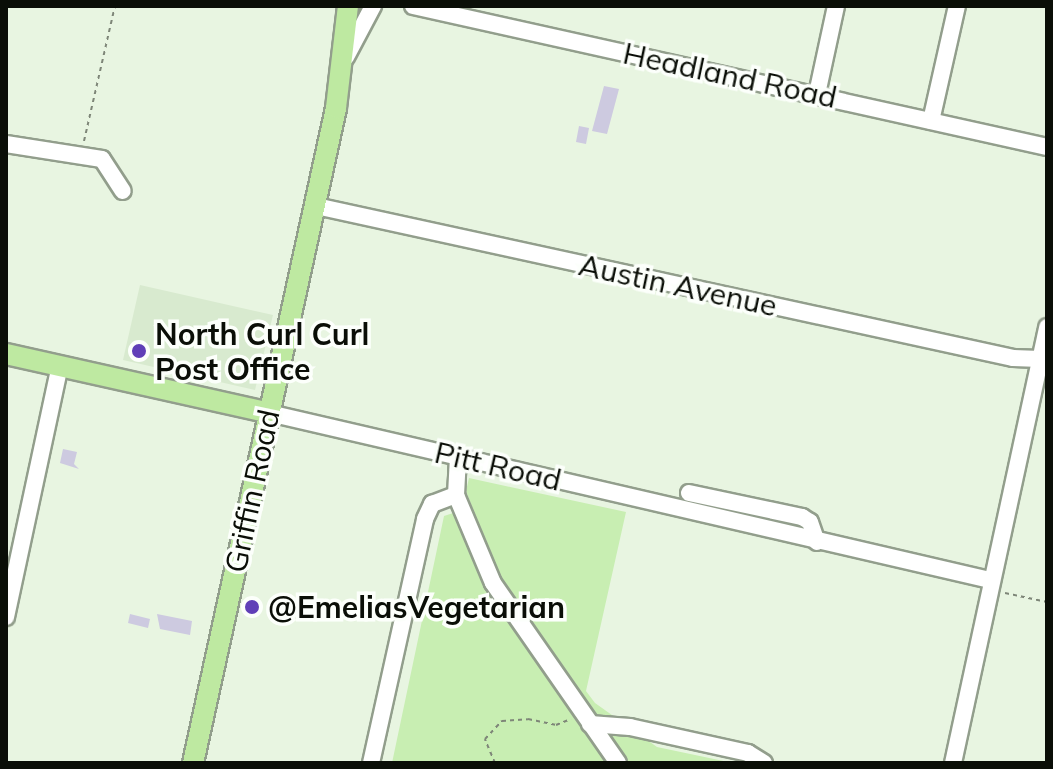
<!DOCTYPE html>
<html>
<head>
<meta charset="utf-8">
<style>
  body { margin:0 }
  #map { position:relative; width:1053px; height:769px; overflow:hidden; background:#e8f5e1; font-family:Mulish,sans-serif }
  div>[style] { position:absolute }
  .built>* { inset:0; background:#d8eacf }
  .green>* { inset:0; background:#c8eeb2 }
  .building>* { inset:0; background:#cdcae0 }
  .path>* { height:2px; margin-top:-1px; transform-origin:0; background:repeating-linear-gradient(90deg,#7e8678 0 4px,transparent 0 8px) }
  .roads { filter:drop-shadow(2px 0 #929e8c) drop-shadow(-2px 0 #929e8c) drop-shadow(0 2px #929e8c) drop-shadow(0 -2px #929e8c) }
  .minor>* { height:16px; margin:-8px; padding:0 8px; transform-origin:8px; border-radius:8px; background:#fff }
  .major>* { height:20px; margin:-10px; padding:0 10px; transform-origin:10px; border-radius:10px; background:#bee9a1 }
  .dots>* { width:22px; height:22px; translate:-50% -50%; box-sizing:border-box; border:4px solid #fcfffb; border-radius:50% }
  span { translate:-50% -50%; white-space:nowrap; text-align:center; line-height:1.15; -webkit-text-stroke:7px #fcfffb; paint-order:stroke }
  .street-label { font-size:30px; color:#0a0e07 }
  .poi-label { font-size:30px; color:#0a0e07; font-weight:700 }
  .left { translate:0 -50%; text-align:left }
  .frame { position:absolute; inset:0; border:8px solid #0a0e07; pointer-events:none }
</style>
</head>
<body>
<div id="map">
  <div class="built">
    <div style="clip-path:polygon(140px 285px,273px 315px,255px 390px,123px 360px)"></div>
  </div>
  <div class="green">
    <div style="clip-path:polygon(469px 478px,626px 512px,586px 691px,595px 703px,657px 747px,733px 763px,392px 763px,444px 516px,472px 507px,466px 491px)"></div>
  </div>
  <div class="building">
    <div style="clip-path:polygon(604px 86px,619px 89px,607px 134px,592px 131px)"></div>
    <div style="clip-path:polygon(579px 126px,589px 128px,586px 144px,576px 142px)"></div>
    <div style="clip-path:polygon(63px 449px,77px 452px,74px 464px,79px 469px,60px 463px)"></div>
    <div style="clip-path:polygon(130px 614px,150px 619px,148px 628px,128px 623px)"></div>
    <div style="clip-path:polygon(157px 614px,192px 621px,190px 635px,160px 629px)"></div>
  </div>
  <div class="path">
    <div style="left:84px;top:141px;width:139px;rotate:-77.1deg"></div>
    <div style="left:1005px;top:593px;width:43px;rotate:12.1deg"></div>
    <div style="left:495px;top:763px;width:26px;rotate:-113deg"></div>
    <div style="left:485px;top:739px;width:25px;rotate:-47deg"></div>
    <div style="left:502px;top:721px;width:26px;rotate:-4deg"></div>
    <div style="left:528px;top:719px;width:29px;rotate:12deg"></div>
    <div style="left:556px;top:725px;width:16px;rotate:-22deg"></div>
  </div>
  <div class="roads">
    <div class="minor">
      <div style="left:413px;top:6px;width:649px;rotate:12.54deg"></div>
      <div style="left:346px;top:57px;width:58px;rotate:-62.1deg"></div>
      <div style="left:817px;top:94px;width:90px;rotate:-77.8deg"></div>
      <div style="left:931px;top:121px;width:118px;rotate:-77.3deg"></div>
      <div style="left:6px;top:144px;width:97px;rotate:8.9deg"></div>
      <div style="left:102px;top:159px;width:38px;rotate:57deg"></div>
      <div style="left:316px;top:206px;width:713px;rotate:12.3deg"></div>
      <div style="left:1013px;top:358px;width:34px;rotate:2deg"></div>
      <div style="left:269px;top:413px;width:740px;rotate:13.04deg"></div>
      <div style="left:458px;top:457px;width:38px;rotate:93deg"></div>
      <div style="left:456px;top:495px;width:95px;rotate:67.2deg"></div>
      <div style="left:493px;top:583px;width:219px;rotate:55.2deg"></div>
      <div style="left:689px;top:493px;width:116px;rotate:12deg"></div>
      <div style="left:802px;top:517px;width:9px;rotate:32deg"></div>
      <div style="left:810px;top:522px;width:21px;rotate:71deg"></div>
      <div style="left:6px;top:617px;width:257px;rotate:-77.9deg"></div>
      <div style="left:590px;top:724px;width:40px;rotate:4.3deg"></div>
      <div style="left:630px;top:727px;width:121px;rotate:12.4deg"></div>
      <div style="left:748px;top:753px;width:19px;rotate:32deg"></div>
      <div style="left:371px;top:763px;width:250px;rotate:-77.5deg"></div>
      <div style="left:425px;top:519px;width:17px;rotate:-65deg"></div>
      <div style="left:432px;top:504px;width:26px;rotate:-21deg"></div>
      <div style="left:953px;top:763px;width:446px;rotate:-77.8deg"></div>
    </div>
    <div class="major">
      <div style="left:6px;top:354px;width:270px;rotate:12.6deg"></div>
      <div style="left:193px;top:763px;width:670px;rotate:-77.68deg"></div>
      <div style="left:336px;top:108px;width:103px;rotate:-83.3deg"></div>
    </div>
  </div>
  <div class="dots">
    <div style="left:139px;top:351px;background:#603fb7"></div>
    <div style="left:252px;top:607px;background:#603fb7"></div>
  </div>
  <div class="street-label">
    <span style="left:730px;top:75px;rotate:12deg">Headland Road</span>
    <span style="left:678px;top:285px;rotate:12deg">Austin Avenue</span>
    <span style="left:498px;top:466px;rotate:13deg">Pitt Road</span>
    <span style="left:252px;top:491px;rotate:-78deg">Griffin Road</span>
  </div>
  <div class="poi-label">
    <span class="left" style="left:155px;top:351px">North Curl Curl<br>Post Office</span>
    <span class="left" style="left:268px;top:607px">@EmeliasVegetarian</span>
  </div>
  <div class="frame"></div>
</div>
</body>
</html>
